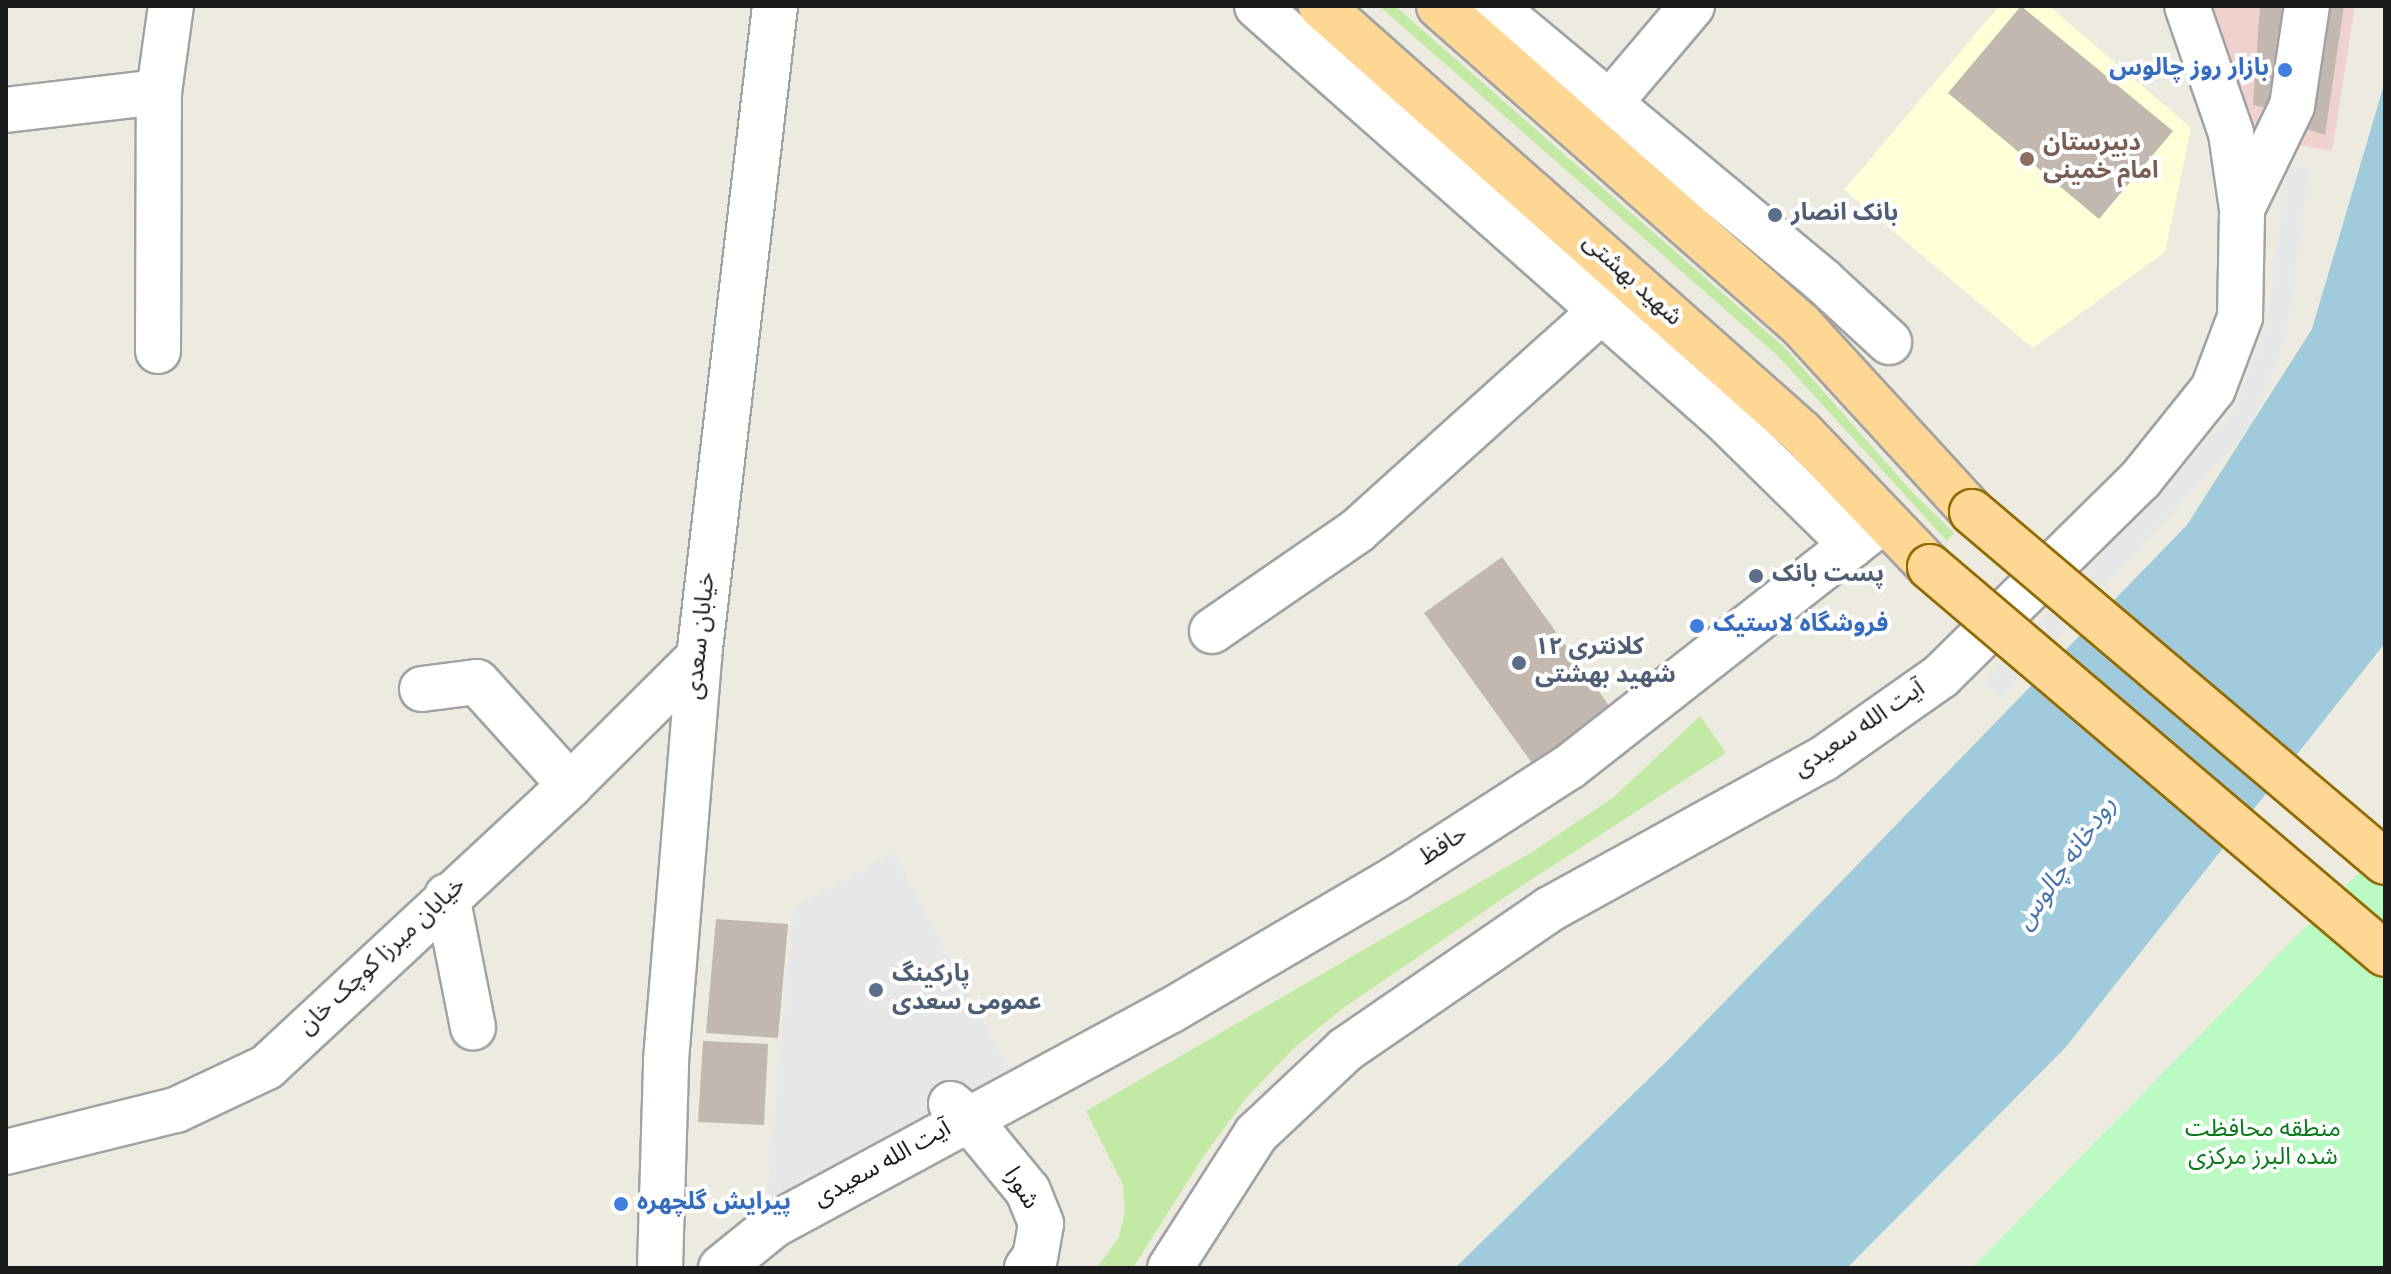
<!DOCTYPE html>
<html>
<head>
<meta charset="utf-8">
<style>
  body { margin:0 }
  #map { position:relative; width:2391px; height:1274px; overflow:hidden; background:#edeae0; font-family:Overpass,"Noto Sans Arabic",sans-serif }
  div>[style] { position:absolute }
  .commercial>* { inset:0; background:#efd1ce }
  .education>* { inset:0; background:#fdffd7 }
  .grass>* { inset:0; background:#c2eaa4 }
  .park>* { inset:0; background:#bafac3 }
  .parking>* { inset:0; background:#e7e7e7 }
  .water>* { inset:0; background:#9fcbdd }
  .building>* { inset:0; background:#c2b8b0 }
  .roads { filter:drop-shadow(2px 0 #a2a2a2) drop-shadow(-2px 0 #a2a2a2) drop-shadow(0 2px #a2a2a2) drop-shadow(0 -2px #a2a2a2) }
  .minor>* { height:44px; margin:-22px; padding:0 22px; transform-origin:22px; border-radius:22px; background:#fff }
  .major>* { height:44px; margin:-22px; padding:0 22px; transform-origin:22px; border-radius:22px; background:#fed794 }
  .bridges { filter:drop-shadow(2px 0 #926b00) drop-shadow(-2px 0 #926b00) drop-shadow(0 2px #926b00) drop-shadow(0 -2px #926b00) }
  .major-bridge>* { height:44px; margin:-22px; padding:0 22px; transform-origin:22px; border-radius:22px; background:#fed794 }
  .dots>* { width:22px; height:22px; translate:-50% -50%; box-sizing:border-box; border:4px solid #fff; border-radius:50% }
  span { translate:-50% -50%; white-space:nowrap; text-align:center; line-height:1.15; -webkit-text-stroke:8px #fff; paint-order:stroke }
  .shop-label { font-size:24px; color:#366cbe; font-weight:700 }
  .right { translate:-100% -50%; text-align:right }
  .left { translate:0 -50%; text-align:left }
  .education-label { font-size:24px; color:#785e54; font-weight:700 }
  .service-label { font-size:24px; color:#4e5e75; font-weight:700 }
  .street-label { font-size:24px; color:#1b1b1b }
  .park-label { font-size:24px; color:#087a19 }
  .water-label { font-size:26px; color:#4673ac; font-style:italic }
  .frame { position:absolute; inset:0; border:8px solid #1b1b1b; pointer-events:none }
</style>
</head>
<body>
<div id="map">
  <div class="commercial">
    <div style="clip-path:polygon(2202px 6px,2355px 6px,2332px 151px,2246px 135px)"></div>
  </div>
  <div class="education">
    <div style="clip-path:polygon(1999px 6px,2049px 6px,2191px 128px,2165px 252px,2033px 348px,1844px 190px)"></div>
  </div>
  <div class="grass">
    <div style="clip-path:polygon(1379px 6px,1395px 6px,1784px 347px,1913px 493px,1954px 533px,1947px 541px,1778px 356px)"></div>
    <div style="clip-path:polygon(1700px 716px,1726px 753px,1511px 893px,1342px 1009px,1293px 1049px,1247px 1097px,1203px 1157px,1133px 1268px,1097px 1268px,1119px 1237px,1125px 1212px,1123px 1185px,1086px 1111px,1532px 852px,1614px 797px)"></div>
  </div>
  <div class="park">
    <div style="clip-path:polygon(2385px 846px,2385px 1268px,1972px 1268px)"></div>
  </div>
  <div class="parking">
    <div style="clip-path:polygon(2287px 166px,2309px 169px,2287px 331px,2253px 425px,2001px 697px,1984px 682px,2233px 412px,2267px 326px)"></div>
    <div style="clip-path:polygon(893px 853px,1011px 1073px,766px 1201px,794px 908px)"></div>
  </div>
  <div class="water">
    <div style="clip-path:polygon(2385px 81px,2385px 643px,2065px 1048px,1847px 1268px,1455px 1268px,1669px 1059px,2187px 525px,2312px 329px)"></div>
  </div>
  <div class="building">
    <div style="clip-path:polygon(2021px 6px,2173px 131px,2099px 219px,1948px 93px)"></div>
    <div style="clip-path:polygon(2260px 6px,2293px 6px,2279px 110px,2253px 105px)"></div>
    <div style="clip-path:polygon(2316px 6px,2344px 6px,2325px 135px,2298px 126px)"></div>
    <div style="clip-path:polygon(1502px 557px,1615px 714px,1537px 770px,1424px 613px)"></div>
    <div style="clip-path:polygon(716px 919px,788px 924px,778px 1038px,706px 1033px)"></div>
    <div style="clip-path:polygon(703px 1041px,768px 1044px,764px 1125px,698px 1122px)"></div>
  </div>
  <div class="roads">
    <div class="minor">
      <div style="left:1257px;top:6px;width:626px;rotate:41.5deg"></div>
      <div style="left:1726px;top:421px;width:177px;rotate:44.5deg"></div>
      <div style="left:1493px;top:6px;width:430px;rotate:39.8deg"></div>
      <div style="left:1823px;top:281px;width:90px;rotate:42.7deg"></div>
      <div style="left:6px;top:110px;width:154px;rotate:-6.7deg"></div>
      <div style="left:1591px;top:125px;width:156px;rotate:-49.7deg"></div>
      <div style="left:2242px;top:209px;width:114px;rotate:-64.1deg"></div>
      <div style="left:2292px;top:106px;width:101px;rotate:-81.5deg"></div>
      <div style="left:158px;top:351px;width:259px;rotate:-89.8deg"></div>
      <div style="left:159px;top:92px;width:87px;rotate:-82.1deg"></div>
      <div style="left:1212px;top:631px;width:176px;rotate:-34.6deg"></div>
      <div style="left:1357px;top:531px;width:355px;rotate:-42deg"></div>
      <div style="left:422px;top:689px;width:55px;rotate:-7.3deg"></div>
      <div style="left:477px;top:682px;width:139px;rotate:47.9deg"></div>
      <div style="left:447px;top:896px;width:134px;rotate:78.8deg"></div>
      <div style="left:951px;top:1104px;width:22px;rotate:39deg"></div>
      <div style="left:968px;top:1118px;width:94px;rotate:50.6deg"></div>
      <div style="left:1028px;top:1191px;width:35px;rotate:68deg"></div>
      <div style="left:1041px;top:1224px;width:34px;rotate:100deg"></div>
      <div style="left:1035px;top:1257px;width:14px;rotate:126deg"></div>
      <div style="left:6px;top:1152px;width:175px;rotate:-13.9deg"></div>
      <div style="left:176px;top:1110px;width:101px;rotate:-25.3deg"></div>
      <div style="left:267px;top:1067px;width:414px;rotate:-42.9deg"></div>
      <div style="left:570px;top:785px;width:182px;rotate:-44.8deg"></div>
      <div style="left:660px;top:1268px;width:208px;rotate:-88.3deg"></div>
      <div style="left:666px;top:1060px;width:404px;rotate:-85.3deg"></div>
      <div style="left:699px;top:657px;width:655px;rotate:-83.34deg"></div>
      <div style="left:721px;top:1268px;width:68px;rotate:-39.1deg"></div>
      <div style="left:774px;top:1225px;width:450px;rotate:-28.4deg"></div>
      <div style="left:1170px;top:1011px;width:261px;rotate:-30.4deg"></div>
      <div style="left:1395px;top:879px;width:207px;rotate:-32.8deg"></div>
      <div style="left:1569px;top:767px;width:399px;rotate:-38.1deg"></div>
      <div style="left:1170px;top:1268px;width:159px;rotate:-57.3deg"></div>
      <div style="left:1256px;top:1134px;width:122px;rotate:-43.3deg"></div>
      <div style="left:1345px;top:1050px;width:249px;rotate:-34.5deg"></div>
      <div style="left:1550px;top:909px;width:311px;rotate:-28.8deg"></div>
      <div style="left:1823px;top:759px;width:144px;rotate:-35.1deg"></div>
      <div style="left:1941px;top:676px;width:279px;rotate:-44.6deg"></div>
      <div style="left:2140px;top:480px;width:117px;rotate:-51.3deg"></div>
      <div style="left:2213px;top:389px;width:77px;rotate:-69.4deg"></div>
      <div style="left:2240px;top:317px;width:108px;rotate:-88.9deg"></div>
      <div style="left:2242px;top:209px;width:77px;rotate:-98.2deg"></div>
      <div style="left:2231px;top:133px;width:134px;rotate:-109.1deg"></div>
    </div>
    <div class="major">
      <div style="left:1321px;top:6px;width:642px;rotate:41.59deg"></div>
      <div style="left:1801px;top:432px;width:187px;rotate:46.3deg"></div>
      <div style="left:1439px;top:6px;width:481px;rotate:41.4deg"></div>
      <div style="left:1800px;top:324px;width:255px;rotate:47.5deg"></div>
    </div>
  </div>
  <div class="bridges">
    <div class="major-bridge">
      <div style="left:1972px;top:512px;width:541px;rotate:40.28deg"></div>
      <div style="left:1930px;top:567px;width:597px;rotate:40.38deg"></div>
    </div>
  </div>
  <div class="dots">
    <div style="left:2285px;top:70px;background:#3f7fe0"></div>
    <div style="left:2027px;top:159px;background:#8d6e63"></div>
    <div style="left:1775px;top:215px;background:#5c6f8a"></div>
    <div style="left:1756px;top:576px;background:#5c6f8a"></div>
    <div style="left:1697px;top:626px;background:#3f7fe0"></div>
    <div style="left:1519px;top:663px;background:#5c6f8a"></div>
    <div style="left:876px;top:990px;background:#5c6f8a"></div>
    <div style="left:621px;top:1204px;background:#3f7fe0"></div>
  </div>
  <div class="shop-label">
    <span class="right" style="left:2269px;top:70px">بازار روز چالوس</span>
    <span class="left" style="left:1713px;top:626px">فروشگاه لاستیک</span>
    <span class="left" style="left:637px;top:1204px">پیرایش گلچهره</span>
  </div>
  <div class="education-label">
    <span class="left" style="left:2043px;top:159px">دبیرستان<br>امام خمینی</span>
  </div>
  <div class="service-label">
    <span class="left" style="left:1791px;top:215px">بانک انصار</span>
    <span class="left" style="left:1772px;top:576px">پست بانک</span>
    <span class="left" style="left:1535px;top:663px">کلانتری ۱۲<br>شهید بهشتی</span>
    <span class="left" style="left:892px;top:990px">پارکینگ<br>عمومی سعدی</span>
  </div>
  <div class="street-label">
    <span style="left:1631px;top:281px;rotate:42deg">شهید بهشتی</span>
    <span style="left:702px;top:636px;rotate:-84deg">خیابان سعدی</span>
    <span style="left:1860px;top:730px;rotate:-34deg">آیت الله سعیدی</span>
    <span style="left:1444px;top:847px;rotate:-33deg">حافظ</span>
    <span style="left:383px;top:957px;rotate:-43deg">خیابان میرزا کوچک خان</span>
    <span style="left:883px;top:1165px;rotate:-29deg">آیت الله سعیدی</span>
    <span style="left:1020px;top:1189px;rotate:58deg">شورا</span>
  </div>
  <div class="park-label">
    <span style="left:2263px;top:1145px">منطقه محافظت<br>شده البرز مرکزی</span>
  </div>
  <div class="water-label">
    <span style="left:2067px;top:864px;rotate:-55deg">رودخانه چالوس</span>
  </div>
  <div class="frame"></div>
</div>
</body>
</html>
